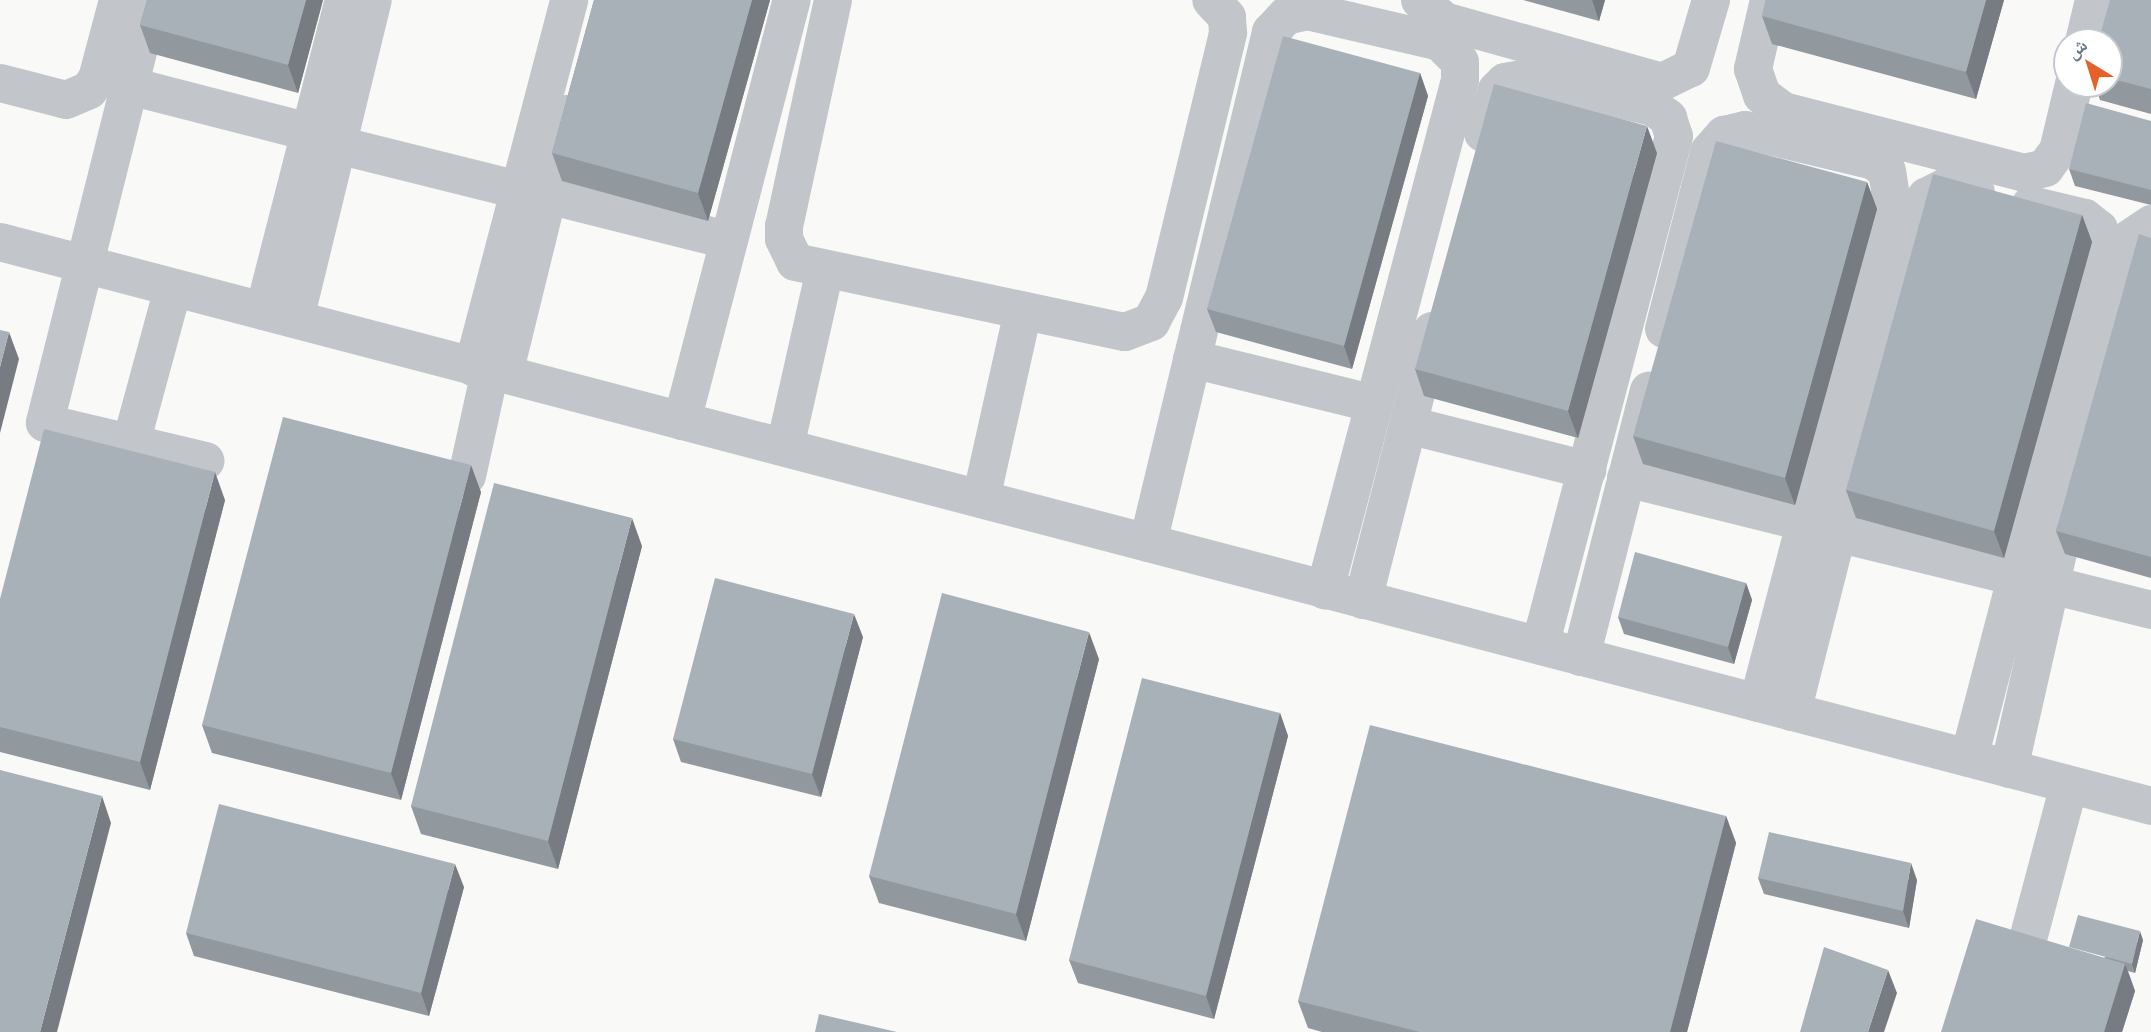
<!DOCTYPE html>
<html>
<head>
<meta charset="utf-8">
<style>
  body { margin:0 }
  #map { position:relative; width:2151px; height:1032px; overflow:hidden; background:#f9f9f7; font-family:Ubuntu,"Noto Naskh Arabic",sans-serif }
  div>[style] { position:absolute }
  .minor>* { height:38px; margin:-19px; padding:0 19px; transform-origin:19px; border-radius:19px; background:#c2c6cb }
  .wall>* { inset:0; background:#91989e }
  .shaded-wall>* { inset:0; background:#767c81 }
  .building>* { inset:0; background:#a9b1b8 }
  span { translate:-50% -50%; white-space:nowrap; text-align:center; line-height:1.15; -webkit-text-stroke:7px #fff; paint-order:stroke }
  .north { position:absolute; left:2053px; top:28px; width:70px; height:70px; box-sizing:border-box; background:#fff; border:2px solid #c3c9cf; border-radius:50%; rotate:322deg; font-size:19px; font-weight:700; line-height:28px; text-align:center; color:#687888 }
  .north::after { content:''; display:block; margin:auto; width:24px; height:32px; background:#e6612a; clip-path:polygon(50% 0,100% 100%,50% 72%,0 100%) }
</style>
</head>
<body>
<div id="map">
  <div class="minor">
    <div style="left:151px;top:0;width:436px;rotate:104.1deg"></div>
    <div style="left:45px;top:423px;width:165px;rotate:13.3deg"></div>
    <div style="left:833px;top:0;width:231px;rotate:102.2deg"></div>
    <div style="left:784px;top:226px;width:13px;rotate:90deg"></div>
    <div style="left:784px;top:239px;width:25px;rotate:64deg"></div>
    <div style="left:795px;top:262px;width:337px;rotate:12deg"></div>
    <div style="left:1125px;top:332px;width:28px;rotate:-21deg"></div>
    <div style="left:1151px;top:322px;width:27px;rotate:-62deg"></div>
    <div style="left:1164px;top:298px;width:273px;rotate:-76.4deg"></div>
    <div style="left:1228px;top:33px;width:16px;rotate:-94deg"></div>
    <div style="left:1227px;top:17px;width:23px;rotate:-133deg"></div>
    <div style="left:1420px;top:0;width:32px;rotate:41deg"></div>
    <div style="left:1444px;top:21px;width:226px;rotate:15.6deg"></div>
    <div style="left:1662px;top:82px;width:32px;rotate:-26deg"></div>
    <div style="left:1691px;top:68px;width:71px;rotate:-73.6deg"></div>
    <div style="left:1769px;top:0;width:71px;rotate:103.1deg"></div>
    <div style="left:1753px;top:69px;width:28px;rotate:71deg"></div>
    <div style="left:1762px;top:95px;width:26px;rotate:37deg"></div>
    <div style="left:1783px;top:111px;width:249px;rotate:14.4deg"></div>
    <div style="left:2024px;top:173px;width:22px;rotate:-13deg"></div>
    <div style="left:2045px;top:168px;width:21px;rotate:-53deg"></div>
    <div style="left:2058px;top:151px;width:69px;rotate:-76.6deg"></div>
    <div style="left:2084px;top:42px;width:43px;rotate:-76.6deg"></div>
    <div style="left:0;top:83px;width:68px;rotate:14.4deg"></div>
    <div style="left:66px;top:100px;width:25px;rotate:-23deg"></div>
    <div style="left:89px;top:90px;width:14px;rotate:-54deg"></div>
    <div style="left:97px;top:79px;width:82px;rotate:-75.1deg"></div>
    <div style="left:130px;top:86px;width:185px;rotate:14.4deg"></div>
    <div style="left:1483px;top:133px;width:45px;rotate:-72deg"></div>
    <div style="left:1497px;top:90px;width:11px;rotate:-45deg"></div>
    <div style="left:1505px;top:82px;width:23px;rotate:-10deg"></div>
    <div style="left:1528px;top:78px;width:128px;rotate:13.1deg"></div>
    <div style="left:1653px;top:107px;width:19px;rotate:36deg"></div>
    <div style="left:1668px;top:118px;width:19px;rotate:72deg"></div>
    <div style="left:1674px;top:136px;width:527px;rotate:104.72deg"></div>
    <div style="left:338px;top:145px;width:186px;rotate:14deg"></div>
    <div style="left:548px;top:195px;width:185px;rotate:14.1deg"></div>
    <div style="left:0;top:242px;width:2224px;rotate:14.69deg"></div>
    <div style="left:264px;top:311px;width:321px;rotate:-75.6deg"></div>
    <div style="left:295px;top:319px;width:328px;rotate:-76.3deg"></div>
    <div style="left:1664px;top:329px;width:183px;rotate:-75.7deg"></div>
    <div style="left:1709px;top:152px;width:23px;rotate:-49deg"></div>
    <div style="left:1724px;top:135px;width:22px;rotate:-13deg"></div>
    <div style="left:1745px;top:130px;width:133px;rotate:13.5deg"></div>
    <div style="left:1874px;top:161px;width:16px;rotate:38deg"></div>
    <div style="left:1887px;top:171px;width:25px;rotate:81deg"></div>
    <div style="left:1891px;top:196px;width:524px;rotate:104.7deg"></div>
    <div style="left:1192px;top:359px;width:188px;rotate:13.8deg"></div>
    <div style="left:473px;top:367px;width:379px;rotate:-75.3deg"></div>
    <div style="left:504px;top:374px;width:268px;rotate:-76.2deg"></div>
    <div style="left:682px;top:421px;width:435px;rotate:-75.4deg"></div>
    <div style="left:1408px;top:425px;width:185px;rotate:14.1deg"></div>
    <div style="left:131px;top:443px;width:161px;rotate:-74.8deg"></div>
    <div style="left:785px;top:447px;width:182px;rotate:-77.3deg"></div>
    <div style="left:467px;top:476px;width:107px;rotate:-77.6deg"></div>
    <div style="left:1626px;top:478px;width:183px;rotate:13.9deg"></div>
    <div style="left:981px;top:499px;width:193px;rotate:-77.4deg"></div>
    <div style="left:1837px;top:533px;width:184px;rotate:13.8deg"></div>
    <div style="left:1148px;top:543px;width:526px;rotate:-76.47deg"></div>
    <div style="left:1271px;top:32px;width:22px;rotate:-47deg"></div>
    <div style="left:1286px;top:16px;width:22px;rotate:-13deg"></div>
    <div style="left:1307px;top:11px;width:137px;rotate:13.1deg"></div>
    <div style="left:1440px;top:42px;width:28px;rotate:45deg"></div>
    <div style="left:1460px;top:62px;width:18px;rotate:90deg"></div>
    <div style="left:1460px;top:80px;width:528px;rotate:104.83deg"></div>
    <div style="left:2051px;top:585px;width:103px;rotate:14deg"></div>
    <div style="left:1363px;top:600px;width:278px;rotate:-75.6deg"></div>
    <div style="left:1581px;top:657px;width:275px;rotate:-75.7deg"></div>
    <div style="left:1792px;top:712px;width:520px;rotate:-75.75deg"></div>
    <div style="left:1920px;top:208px;width:13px;rotate:-61deg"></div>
    <div style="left:1926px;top:197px;width:22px;rotate:-27deg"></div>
    <div style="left:1946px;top:187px;width:30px;rotate:8deg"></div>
    <div style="left:1969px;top:758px;width:529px;rotate:-75.33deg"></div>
    <div style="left:2103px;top:246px;width:17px;rotate:-103deg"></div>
    <div style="left:2099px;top:229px;width:18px;rotate:-142deg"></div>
    <div style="left:2085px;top:218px;width:56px;rotate:-166.5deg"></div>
    <div style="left:2009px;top:769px;width:543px;rotate:-77.24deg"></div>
    <div style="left:2129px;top:239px;width:27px;rotate:-34deg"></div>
    <div style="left:2027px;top:943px;width:163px;rotate:-75.1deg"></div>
  </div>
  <div class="wall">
    <div style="clip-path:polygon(147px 0,323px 0,298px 93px,150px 53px,140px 25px)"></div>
    <div style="clip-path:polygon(594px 0,770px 0,708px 221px,562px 181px,552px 153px)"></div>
    <div style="clip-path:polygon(1523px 0,1605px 0,1599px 21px)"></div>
    <div style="clip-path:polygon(1766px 0,2004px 0,1976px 99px,1772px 44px,1762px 16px)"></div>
    <div style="clip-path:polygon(2151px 0,2151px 114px,2100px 100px,2094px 84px,2109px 84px,2109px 42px)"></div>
    <div style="clip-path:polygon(1420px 73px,1428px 96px,1352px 369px,1216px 332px,1207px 309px)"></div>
    <div style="clip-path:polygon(2151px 121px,2151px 205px,2075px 186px,2069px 169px)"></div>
    <div style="clip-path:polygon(1657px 153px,1578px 438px,1424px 396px,1415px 369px)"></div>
    <div style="clip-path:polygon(1867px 182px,1877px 209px,1795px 505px,1643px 464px,1633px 436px)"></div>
    <div style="clip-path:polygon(2082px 215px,2092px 242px,2004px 558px,1856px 518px,1846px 490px)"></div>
    <div style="clip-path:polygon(2151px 238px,2151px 578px,2065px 554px,2056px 531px)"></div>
    <div style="clip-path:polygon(481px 492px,401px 800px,212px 753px,202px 725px)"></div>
    <div style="clip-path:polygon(225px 500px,150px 790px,0 752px,0 599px)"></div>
    <div style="clip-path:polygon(642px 546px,558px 869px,421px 834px,411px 806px)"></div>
    <div style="clip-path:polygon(1746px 583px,1752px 600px,1734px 664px,1624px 634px,1618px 617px)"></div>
    <div style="clip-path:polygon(863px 637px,821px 797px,681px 762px,673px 739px)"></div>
    <div style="clip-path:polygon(1099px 659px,1026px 941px,879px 903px,869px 876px)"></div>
    <div style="clip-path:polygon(1280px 713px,1288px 736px,1214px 1019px,1078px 983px,1069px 960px)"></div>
    <div style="clip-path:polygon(1726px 816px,1736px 843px,1687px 1032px,1322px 1032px,1308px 1028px,1298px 1001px)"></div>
    <div style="clip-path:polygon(1758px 878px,1917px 880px,1909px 928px,1764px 894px)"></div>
    <div style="clip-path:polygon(464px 887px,429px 1016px,194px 956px,186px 933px)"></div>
    <div style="clip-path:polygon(2143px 940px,2135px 973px,2128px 971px,2135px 991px,2122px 1032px,1941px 1032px)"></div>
  </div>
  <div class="shaded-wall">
    <div style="clip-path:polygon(306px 0,323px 0,298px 93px,288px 65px)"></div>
    <div style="clip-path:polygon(752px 0,770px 0,708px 221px,698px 193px)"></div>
    <div style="clip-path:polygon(1592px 0,1605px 0,1599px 21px)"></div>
    <div style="clip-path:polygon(1986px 0,2004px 0,1976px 99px,1966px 72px)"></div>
    <div style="clip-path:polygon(1420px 73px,1428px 96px,1352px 369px,1344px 346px)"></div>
    <div style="clip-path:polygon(1647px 126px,1657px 153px,1578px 438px,1568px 411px)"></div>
    <div style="clip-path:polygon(1867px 182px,1877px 209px,1795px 505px,1785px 478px)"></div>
    <div style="clip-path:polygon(2082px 215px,2092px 242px,2004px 558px,1994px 531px)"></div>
    <div style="clip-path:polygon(9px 332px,19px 359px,0 433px,0 367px)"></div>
    <div style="clip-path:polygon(471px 465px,481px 492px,401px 800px,391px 773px)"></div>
    <div style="clip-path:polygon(215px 472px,225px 500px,150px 790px,140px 762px)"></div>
    <div style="clip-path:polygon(632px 518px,642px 546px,558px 869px,548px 841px)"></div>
    <div style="clip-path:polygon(1746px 583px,1752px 600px,1734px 664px,1728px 647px)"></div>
    <div style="clip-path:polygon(854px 614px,863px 637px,821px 797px,812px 774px)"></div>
    <div style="clip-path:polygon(1089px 632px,1099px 659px,1026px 941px,1016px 914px)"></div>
    <div style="clip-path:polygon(1280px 713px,1288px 736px,1214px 1019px,1206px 996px)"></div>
    <div style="clip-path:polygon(102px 796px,111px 823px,57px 1032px,40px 1032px)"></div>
    <div style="clip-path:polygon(1726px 816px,1736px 843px,1687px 1032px,1670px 1032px)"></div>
    <div style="clip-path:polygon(1911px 863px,1917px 880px,1909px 928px,1903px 911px)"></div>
    <div style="clip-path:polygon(455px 864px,464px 887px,429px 1016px,421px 993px)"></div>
    <div style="clip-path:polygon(2140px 931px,2143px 940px,2135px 973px,2132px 964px)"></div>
    <div style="clip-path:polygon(2125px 964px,2135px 991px,2122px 1032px,2104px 1032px)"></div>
    <div style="clip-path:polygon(1888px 970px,1897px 993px,1884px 1032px,1868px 1032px)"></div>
  </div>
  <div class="building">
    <div style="clip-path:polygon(147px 0,306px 0,288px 65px,140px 25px)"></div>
    <div style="clip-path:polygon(594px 0,752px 0,698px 193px,552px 153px)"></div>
    <div style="clip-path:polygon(1766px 0,1986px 0,1966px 72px,1762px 16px)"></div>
    <div style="clip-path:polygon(2110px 0,2151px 0,2151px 89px,2109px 78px,2109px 42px,2098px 42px)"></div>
    <div style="clip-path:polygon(1283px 36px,1420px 73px,1344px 346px,1207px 309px)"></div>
    <div style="clip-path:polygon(1494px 84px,1647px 126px,1568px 411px,1415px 369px)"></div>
    <div style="clip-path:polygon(2086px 103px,2151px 121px,2151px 190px,2069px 169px)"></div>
    <div style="clip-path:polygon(1716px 141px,1867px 182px,1785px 478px,1633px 436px)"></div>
    <div style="clip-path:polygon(1933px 174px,2082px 215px,1994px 531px,1846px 490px)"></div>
    <div style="clip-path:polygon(2139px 234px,2151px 238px,2151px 557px,2056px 531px)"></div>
    <div style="clip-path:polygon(0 330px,9px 332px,0 367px)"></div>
    <div style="clip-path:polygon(283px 417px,471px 465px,391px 773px,202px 725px)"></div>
    <div style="clip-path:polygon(44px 429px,215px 472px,140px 762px,0 727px,0 599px)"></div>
    <div style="clip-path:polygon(494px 483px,632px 518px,548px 841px,411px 806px)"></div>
    <div style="clip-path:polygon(1635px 552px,1746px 583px,1728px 647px,1618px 617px)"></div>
    <div style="clip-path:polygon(715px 578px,854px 614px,812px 774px,673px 739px)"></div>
    <div style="clip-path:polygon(942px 593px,1089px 632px,1016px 914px,869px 876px)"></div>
    <div style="clip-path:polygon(1142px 678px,1280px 713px,1206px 996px,1069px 960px)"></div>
    <div style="clip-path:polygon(1370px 725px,1726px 816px,1670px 1032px,1420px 1032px,1298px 1001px)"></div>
    <div style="clip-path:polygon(0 770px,102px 796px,40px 1032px,0 1032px)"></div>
    <div style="clip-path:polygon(219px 804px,455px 864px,421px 993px,186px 933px)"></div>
    <div style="clip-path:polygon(1769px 832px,1911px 863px,1903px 911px,1758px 878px)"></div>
    <div style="clip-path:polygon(2078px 915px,2140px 931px,2132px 964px,2069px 947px)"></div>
    <div style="clip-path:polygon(1976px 919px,2125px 964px,2104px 1032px,1941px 1032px)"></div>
    <div style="clip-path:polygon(1824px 947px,1888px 970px,1868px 1032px,1800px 1032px)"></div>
    <div style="clip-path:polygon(819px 1014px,897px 1032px,815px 1032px)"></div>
  </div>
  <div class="north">ش</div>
</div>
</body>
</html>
